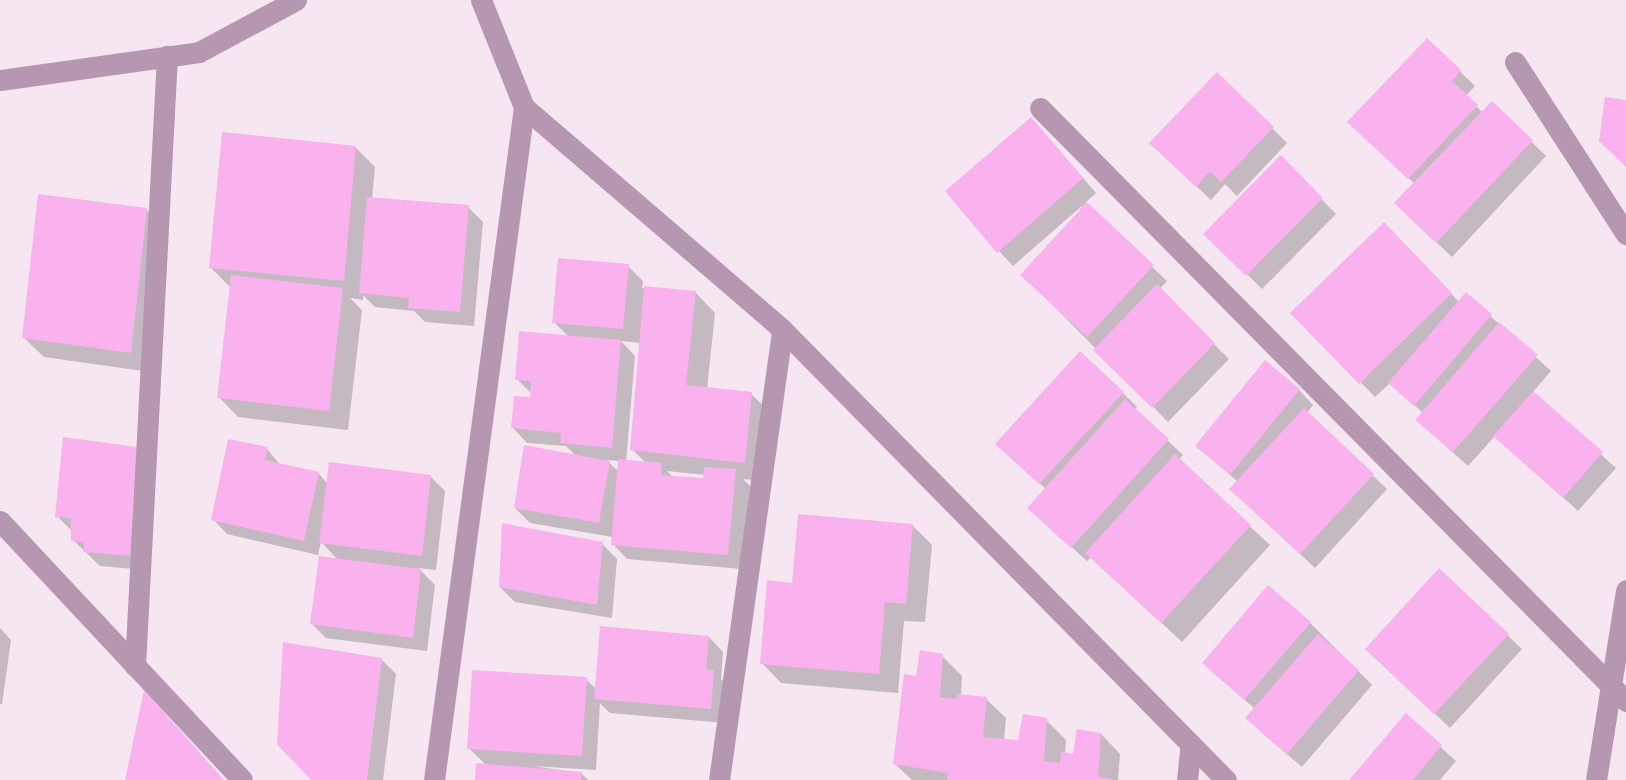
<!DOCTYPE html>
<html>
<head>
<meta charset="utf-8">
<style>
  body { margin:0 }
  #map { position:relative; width:1626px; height:780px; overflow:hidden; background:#f5e6f2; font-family:"Public Sans",sans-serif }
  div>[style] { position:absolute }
  .shadow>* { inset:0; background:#0003 }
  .building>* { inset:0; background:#f9b2ed }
  .minor>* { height:21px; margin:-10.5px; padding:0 10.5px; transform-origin:10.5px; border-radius:10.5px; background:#b697b0 }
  span { translate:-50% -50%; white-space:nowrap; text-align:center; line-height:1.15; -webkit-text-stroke:5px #fef5fc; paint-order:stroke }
</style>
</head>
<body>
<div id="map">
  <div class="shadow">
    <div style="clip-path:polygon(1427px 40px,1475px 86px,1466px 96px,1483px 113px,1492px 103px,1546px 156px,1452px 257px,1411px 218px,1415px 184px,1364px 137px)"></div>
    <div style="clip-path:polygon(1217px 74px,1287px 143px,1237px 196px,1225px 184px,1211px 200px,1166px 158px)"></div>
    <div style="clip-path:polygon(1045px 134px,1096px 193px,1085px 203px,1167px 281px,1159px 290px,1229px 359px,1168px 422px,1037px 289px,1083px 205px,1013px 266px,999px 251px)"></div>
    <div style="clip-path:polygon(355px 147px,375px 167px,372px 199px,468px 207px,483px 222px,474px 326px,425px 322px,414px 311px,375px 307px,363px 295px,363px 300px,350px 298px,362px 310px,348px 430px,238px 417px,219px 397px,231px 288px,211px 268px)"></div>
    <div style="clip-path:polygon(1281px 158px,1336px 214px,1262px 289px,1206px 234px)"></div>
    <div style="clip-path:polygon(146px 209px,165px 229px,150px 372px,44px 357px,24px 338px)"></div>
    <div style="clip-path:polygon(1399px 239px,1459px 302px,1466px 294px,1551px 371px,1532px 393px,1616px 468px,1578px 511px,1495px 436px,1468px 466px,1432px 434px,1423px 413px,1390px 383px,1375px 397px,1293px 313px)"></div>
    <div style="clip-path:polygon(evenodd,628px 266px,643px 281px,642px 288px,696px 293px,715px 313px,707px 389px,751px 394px,771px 413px,764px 481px,743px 479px,750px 486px,742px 569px,627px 559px,613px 544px,613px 537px,530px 523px,515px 508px,576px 456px,566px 446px,527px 443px,513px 428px,532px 394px,517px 379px,569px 337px,554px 322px,628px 266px,621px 341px,641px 343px,632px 449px,646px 463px,626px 462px,635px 356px,621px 341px,628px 266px,606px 460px,620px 461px,619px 472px,606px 460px,628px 266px,667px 471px,705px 475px,705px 480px,674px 478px,667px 471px)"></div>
    <div style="clip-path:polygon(1299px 390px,1313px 405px,1307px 413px,1387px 489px,1315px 568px,1246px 503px,1238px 482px,1197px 446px)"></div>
    <div style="clip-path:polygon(1123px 393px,1137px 407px,1135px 410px,1183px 455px,1178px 460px,1270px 545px,1182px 642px,1091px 557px,1087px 561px,1044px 522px,1046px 489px,1012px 458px)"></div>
    <div style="clip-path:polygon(136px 448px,145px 570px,100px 566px,73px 540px,72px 531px,57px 516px)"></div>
    <div style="clip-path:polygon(267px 449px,281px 466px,318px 473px,328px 484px,431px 477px,445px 491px,436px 570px,418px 568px,435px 585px,427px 651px,326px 638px,312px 624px,338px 560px,321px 542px,318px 555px,227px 534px,213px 519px)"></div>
    <div style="clip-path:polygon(912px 525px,932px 545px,925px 622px,904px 621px,898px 693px,781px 683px,762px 663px,794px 585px)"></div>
    <div style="clip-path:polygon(602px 544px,617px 559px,612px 618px,515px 602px,500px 587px)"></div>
    <div style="clip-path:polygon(1310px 623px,1372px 685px,1302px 767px,1262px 733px,1255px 709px,1219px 677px)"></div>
    <div style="clip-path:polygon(0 628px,11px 640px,2px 704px,0 704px)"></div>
    <div style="clip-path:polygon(1507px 635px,1522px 649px,1450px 728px,1382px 663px)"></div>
    <div style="clip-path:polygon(709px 637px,723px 652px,721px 679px,728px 686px,725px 723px,610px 713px,600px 703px,596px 770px,532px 766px,581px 773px,588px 780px,476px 780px,486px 765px,469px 748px,586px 679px,596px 689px)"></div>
    <div style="clip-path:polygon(942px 656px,962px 676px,961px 696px,986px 699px,1006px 718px,1004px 740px,1020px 742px,1046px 720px,1066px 740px,1065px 754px,1074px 756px,1101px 734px,1120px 754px,1118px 780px,912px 780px,895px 764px,917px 678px)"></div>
    <div style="clip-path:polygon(381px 659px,396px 674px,383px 780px,313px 780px)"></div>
    <div style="clip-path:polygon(1406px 716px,1456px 761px,1440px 780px,1351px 780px)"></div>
  </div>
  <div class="building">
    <div style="clip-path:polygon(1427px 38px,1461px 70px,1452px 81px,1478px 105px,1408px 179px,1347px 122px)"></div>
    <div style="clip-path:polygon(1217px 72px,1274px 127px,1221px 182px,1210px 171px,1196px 187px,1149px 143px)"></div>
    <div style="clip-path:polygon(1605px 97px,1626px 100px,1626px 167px,1599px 141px)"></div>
    <div style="clip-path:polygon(1492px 101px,1533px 140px,1436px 243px,1394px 203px)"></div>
    <div style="clip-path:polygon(1031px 117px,1083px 178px,997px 253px,945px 191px)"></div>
    <div style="clip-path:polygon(222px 132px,356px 146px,344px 281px,209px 268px)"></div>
    <div style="clip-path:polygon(1281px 155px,1323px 198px,1246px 276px,1203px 234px)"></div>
    <div style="clip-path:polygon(38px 194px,147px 208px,131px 353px,22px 338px)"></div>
    <div style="clip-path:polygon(367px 197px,469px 205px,460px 312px,408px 308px,409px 298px,359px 293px)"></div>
    <div style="clip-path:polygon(1087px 202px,1154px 265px,1087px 337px,1020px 275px)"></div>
    <div style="clip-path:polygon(1384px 222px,1452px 293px,1359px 384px,1290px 313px)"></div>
    <div style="clip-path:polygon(558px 258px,629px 264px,623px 329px,552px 323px)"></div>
    <div style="clip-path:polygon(231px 275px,343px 288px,329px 411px,217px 398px)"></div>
    <div style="clip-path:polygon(1157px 284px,1215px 343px,1152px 408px,1093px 350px)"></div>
    <div style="clip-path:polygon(644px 286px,696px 291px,686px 385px,752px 392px,745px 463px,630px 450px)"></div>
    <div style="clip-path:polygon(1466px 292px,1492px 314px,1414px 406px,1388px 383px)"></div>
    <div style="clip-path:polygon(1499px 322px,1538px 355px,1453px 452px,1415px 420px)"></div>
    <div style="clip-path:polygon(519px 331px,621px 340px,612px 448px,560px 443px,561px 433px,511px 428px,514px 396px,530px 397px,531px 381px,515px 380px)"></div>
    <div style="clip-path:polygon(1080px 351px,1124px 392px,1039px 484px,995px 444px)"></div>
    <div style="clip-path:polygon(1265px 360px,1300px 389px,1230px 475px,1195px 446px)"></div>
    <div style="clip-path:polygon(1533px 391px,1603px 452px,1563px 498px,1493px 436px)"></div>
    <div style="clip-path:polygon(1125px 399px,1169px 439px,1071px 548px,1027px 508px)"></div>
    <div style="clip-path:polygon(1304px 408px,1374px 474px,1300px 554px,1229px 489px)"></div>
    <div style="clip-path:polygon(63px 437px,137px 447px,130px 556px,83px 552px,84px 542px,71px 541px,71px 518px,55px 517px)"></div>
    <div style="clip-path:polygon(228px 439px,268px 447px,265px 460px,319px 472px,304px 541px,211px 520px)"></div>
    <div style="clip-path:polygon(524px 445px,610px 461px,599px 523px,514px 508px)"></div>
    <div style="clip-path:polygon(1175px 454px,1251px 525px,1161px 623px,1085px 553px)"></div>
    <div style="clip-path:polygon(618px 459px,662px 463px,661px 475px,703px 478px,704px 467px,736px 469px,728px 555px,611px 545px)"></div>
    <div style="clip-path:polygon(329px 462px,431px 475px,422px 556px,319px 543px)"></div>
    <div style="clip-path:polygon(798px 514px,913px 524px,906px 604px,885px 602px,879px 674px,760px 664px,767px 580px,792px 583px)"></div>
    <div style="clip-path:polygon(502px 523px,603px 542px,597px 605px,499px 587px)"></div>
    <div style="clip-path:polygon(319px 556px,421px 569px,413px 638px,310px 624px)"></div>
    <div style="clip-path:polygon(1439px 568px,1509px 634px,1434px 714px,1365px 649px)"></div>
    <div style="clip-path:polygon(1268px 585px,1311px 622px,1244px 700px,1202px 663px)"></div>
    <div style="clip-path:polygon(600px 626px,709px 636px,706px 669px,714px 670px,711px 709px,594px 699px)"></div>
    <div style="clip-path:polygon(1318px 634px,1359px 670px,1287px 754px,1245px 718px)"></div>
    <div style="clip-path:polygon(283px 642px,382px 658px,367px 780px,311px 780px,277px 744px)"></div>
    <div style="clip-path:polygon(920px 650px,943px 654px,940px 697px,956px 699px,957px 694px,987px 697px,983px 737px,1018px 740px,1023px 714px,1047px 718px,1044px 761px,1060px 763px,1061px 752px,1073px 754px,1077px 729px,1101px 733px,1098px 776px,1115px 780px,947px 780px,948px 773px,893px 764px,904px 674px,916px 676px)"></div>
    <div style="clip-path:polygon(472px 670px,587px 677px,582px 756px,467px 749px)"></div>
    <div style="clip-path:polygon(144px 690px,224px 780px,125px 780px)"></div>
    <div style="clip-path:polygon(1406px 713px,1442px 745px,1413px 780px,1349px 780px)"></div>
    <div style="clip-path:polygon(476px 763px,582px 772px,581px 780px,475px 780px)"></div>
  </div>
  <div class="minor">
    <div style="left:481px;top:0;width:115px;rotate:68.1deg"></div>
    <div style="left:524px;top:107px;width:340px;rotate:40.7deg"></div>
    <div style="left:1515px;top:62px;width:205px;rotate:57.2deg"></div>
    <div style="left:0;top:80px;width:201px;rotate:-8deg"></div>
    <div style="left:199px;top:52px;width:110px;rotate:-28.2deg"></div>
    <div style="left:1040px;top:108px;width:834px;rotate:45.34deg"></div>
    <div style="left:0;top:521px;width:354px;rotate:46.9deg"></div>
    <div style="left:135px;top:666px;width:611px;rotate:-87deg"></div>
    <div style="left:434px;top:780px;width:679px;rotate:-82.38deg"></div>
    <div style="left:719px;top:780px;width:455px;rotate:-82deg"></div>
    <div style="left:782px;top:329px;width:633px;rotate:45.45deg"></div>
    <div style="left:1187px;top:780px;width:36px;rotate:-84deg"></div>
    <div style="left:1596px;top:780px;width:192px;rotate:-81deg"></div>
  </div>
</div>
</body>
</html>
